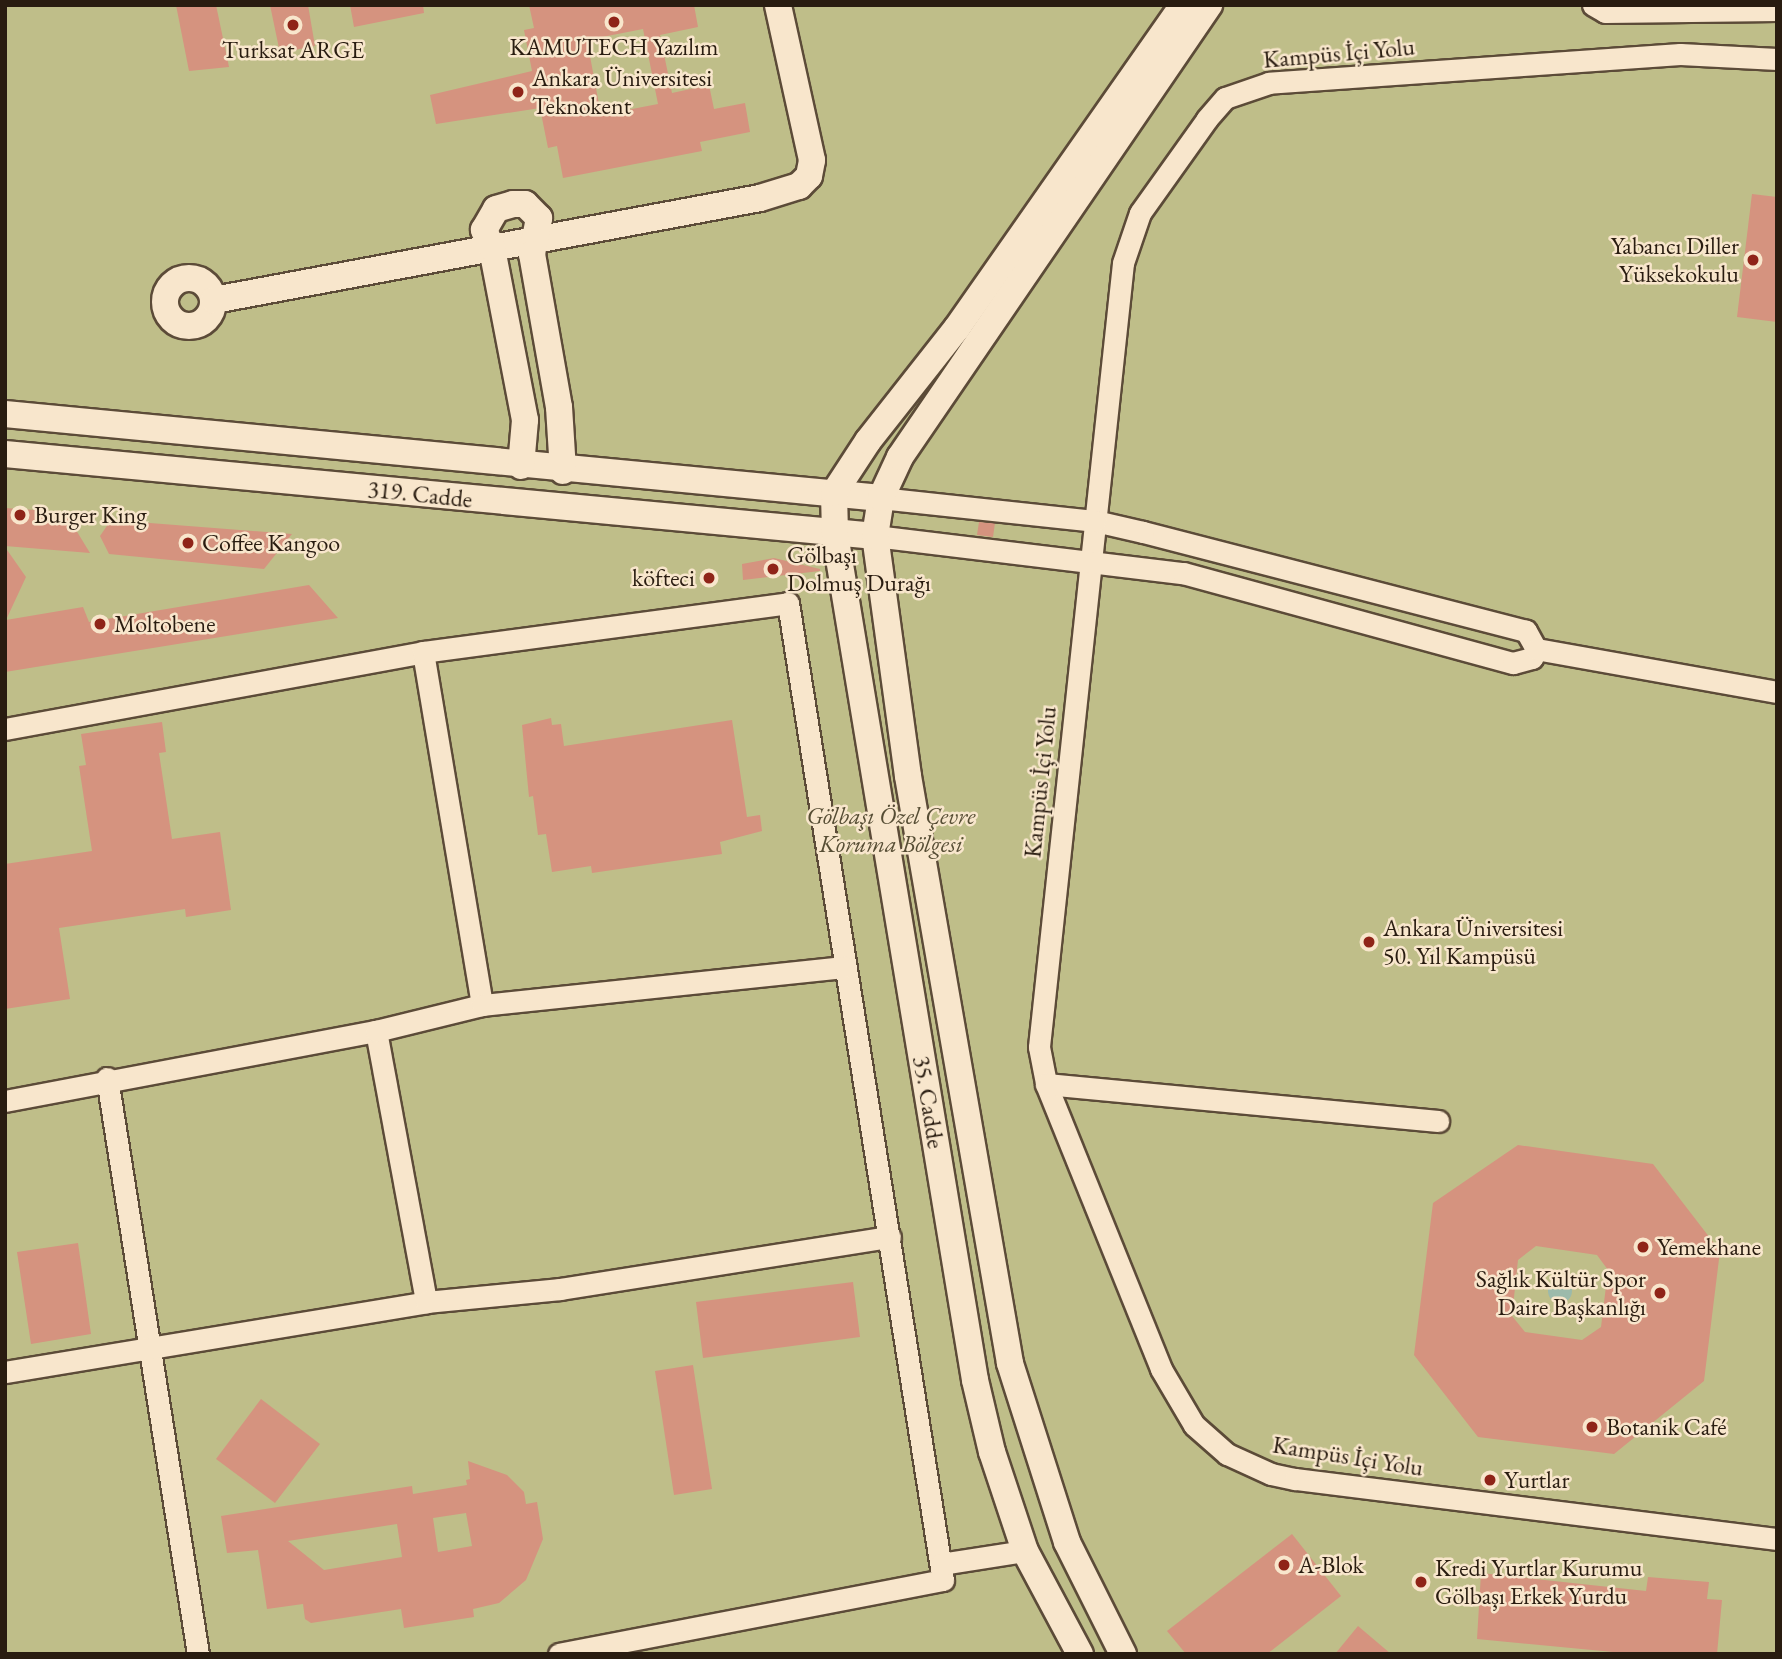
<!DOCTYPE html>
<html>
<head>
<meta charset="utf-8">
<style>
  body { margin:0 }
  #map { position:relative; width:1782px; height:1659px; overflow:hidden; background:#f4d9b1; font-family:"EB Garamond",serif }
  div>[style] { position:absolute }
  .green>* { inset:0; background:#bfbe89 }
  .water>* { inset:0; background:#9cbaab }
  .round { border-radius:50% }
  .building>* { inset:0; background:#d5937f }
  .roads { filter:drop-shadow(2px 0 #5c4b38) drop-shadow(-2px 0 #5c4b38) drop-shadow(0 2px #5c4b38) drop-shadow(0 -2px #5c4b38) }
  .minor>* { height:21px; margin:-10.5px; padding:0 10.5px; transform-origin:10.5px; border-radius:10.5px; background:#f8e6cc }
  .tertiary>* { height:26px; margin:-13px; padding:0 13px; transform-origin:13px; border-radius:13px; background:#f8e6cc }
  .tertiary>.ring { margin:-13px; padding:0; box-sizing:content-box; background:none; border:26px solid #f8e6cc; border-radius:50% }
  .dots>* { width:19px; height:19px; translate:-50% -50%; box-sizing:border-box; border:4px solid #f8e6cc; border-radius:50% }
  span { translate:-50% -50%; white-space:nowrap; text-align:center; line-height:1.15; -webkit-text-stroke:5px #f8e6cc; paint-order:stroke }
  .poi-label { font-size:24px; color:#291c10 }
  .left { translate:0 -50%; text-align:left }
  .right { translate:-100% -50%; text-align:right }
  .street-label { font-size:24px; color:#291c10 }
  .park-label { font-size:24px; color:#564d34; font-style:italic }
  .frame { position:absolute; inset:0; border:7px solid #291c10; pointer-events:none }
</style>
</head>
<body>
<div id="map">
  <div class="green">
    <div style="clip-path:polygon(5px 5px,1777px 5px,1777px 1654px,5px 1654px)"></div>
  </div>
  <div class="water">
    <div class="round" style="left:1548px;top:1279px;width:24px;height:24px"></div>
  </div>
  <div class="building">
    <div style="clip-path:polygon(176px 5px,216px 5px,229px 67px,189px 71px)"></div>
    <div style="clip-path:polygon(270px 5px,308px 5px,315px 46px,280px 53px)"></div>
    <div style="clip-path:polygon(350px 5px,423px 5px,424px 13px,354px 27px)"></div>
    <div style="clip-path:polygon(evenodd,529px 5px,694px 5px,698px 27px,660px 35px,672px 93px,709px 85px,714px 109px,745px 103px,750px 132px,700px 142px,702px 151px,563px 178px,557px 146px,548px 148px,540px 108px,436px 124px,430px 95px,532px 71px,524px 30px,534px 28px,529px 5px,643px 29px,658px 104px,601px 115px,587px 40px,643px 29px)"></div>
    <div style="clip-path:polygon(1752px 194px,1777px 197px,1777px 322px,1737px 317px)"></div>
    <div style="clip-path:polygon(5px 508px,65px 512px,90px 553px,5px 546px)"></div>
    <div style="clip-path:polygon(111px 520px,292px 534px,264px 569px,109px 554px,100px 536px)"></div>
    <div style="clip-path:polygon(979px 522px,995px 523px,993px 537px,977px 535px)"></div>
    <div style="clip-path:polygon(5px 547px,26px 577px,6px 620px,83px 607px,89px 622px,309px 585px,338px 618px,5px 672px)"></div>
    <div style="clip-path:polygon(774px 558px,820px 569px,820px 571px,743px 580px,742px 564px)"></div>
    <div style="clip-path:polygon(551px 718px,552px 725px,561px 724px,564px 746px,732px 720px,747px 817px,760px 815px,762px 831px,720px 842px,722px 854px,592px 873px,591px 866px,552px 872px,546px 834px,538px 835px,533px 796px,529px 797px,522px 725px)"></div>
    <div style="clip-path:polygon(162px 722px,166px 752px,159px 753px,172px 839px,220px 832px,231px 910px,186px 917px,185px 909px,59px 928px,70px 999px,5px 1009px,5px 864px,92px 851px,79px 766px,86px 765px,81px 734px)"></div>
    <div style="clip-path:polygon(evenodd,1518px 1145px,1653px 1164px,1720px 1251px,1704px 1381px,1614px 1454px,1478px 1437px,1414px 1355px,1433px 1203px,1518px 1145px,1536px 1246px,1597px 1255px,1608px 1270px,1601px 1327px,1582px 1340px,1525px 1332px,1512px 1316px,1518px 1260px,1536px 1246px)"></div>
    <div style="clip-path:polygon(78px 1243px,91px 1334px,31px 1344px,17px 1252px)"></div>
    <div style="clip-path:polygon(853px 1282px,860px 1337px,703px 1358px,696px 1302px)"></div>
    <div style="clip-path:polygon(693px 1365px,712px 1489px,674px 1495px,655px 1371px)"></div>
    <div style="clip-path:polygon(261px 1399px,320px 1444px,275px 1503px,216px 1459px)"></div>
    <div style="clip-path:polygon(evenodd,468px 1461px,507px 1475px,524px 1492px,526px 1504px,537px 1502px,543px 1539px,526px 1580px,499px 1603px,473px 1609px,474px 1617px,404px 1628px,401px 1609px,311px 1623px,305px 1619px,303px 1604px,267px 1609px,258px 1550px,227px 1553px,221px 1516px,412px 1486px,413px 1494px,467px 1485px,466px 1480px,470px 1479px,468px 1461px,466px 1513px,472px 1546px,438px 1552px,433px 1518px,466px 1513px,468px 1461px,397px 1524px,402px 1557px,324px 1570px,288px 1541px,397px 1524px)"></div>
    <div style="clip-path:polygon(1292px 1534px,1341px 1596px,1267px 1654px,1186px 1654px,1167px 1631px)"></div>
    <div style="clip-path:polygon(1481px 1573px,1646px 1591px,1648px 1577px,1709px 1582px,1707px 1599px,1722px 1600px,1717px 1654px,1634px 1654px,1477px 1639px)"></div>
    <div style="clip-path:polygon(1358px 1626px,1391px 1654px,1335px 1654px)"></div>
  </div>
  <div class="roads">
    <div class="minor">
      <div style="left:1593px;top:5px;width:14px;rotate:30deg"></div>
      <div style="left:1605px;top:12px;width:172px;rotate:-0.7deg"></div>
      <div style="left:1777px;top:59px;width:97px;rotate:-177deg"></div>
      <div style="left:1680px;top:54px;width:412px;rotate:176deg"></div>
      <div style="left:1269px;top:83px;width:46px;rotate:161.2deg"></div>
      <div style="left:1225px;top:98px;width:28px;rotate:131deg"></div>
      <div style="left:1207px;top:119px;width:115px;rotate:125.5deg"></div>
      <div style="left:1140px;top:213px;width:53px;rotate:108.8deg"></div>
      <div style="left:1123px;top:263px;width:788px;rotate:96.12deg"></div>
      <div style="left:1039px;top:1047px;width:38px;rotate:79deg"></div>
      <div style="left:1046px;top:1084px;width:307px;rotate:68deg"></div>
      <div style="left:1161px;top:1369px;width:65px;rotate:59.5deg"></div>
      <div style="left:1194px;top:1425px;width:44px;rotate:41.3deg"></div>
      <div style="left:1227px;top:1454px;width:48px;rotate:24.4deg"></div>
      <div style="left:1271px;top:1474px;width:25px;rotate:12deg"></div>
      <div style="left:1295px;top:1479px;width:486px;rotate:7.1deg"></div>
      <div style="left:875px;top:536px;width:310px;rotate:6.9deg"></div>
      <div style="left:1183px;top:573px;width:342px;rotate:15.3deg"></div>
      <div style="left:1513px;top:663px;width:20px;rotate:-15deg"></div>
      <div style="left:1532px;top:658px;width:10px;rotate:-66deg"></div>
      <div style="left:1536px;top:649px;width:21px;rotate:-119deg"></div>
      <div style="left:1526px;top:631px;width:396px;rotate:-165.5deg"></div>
      <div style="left:1143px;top:532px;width:49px;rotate:-167.1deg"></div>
      <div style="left:1095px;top:521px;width:215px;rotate:-173.9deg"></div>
      <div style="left:1536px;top:649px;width:245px;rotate:10.1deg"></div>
      <div style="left:423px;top:652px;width:358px;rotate:80.5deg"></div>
      <div style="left:5px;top:729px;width:425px;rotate:-10.4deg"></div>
      <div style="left:423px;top:652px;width:368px;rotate:-7.6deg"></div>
      <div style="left:788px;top:603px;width:989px;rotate:80.99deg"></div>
      <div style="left:943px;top:1580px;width:391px;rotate:169.1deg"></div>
      <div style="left:376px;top:1031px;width:276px;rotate:79.5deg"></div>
      <div style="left:107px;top:1078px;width:583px;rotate:81.02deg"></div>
      <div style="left:1046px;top:1084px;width:394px;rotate:5.4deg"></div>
      <div style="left:5px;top:1101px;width:378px;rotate:-10.7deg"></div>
      <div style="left:376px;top:1031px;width:109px;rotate:-13.8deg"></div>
      <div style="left:482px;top:1005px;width:363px;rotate:-6deg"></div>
      <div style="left:5px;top:1372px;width:427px;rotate:-9.4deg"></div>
      <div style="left:426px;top:1302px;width:135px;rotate:-5.5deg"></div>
      <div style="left:560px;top:1289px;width:334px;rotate:-9deg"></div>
      <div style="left:941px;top:1564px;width:85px;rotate:-8.8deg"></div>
    </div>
    <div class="tertiary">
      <div class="ring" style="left:165px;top:278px;width:22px;height:22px"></div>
      <div style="left:214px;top:300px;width:555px;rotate:-10.58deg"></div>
      <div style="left:760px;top:198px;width:41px;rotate:-17.1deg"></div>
      <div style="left:799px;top:186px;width:14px;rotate:-45deg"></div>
      <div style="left:809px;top:176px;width:16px;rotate:-79deg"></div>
      <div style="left:812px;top:160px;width:159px;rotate:-102.4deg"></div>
      <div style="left:5px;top:414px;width:880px;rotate:5.48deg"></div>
      <div style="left:5px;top:454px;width:874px;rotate:5.38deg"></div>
      <div style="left:521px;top:466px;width:46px;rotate:-85deg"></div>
      <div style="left:525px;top:420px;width:175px;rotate:-100.9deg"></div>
      <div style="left:492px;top:248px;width:20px;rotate:-114deg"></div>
      <div style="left:484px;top:230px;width:24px;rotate:-60deg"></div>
      <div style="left:496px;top:209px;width:18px;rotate:-16deg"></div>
      <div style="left:513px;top:204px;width:12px"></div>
      <div style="left:525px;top:204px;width:20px;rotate:45deg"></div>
      <div style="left:539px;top:218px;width:37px;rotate:101deg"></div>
      <div style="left:532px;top:254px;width:155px;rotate:80deg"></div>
      <div style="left:559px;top:407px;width:64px;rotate:86.4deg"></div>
      <div style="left:1080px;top:1654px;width:117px;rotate:-118.1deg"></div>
      <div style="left:1025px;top:1551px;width:104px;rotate:-108.4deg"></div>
      <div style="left:992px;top:1452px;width:74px;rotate:-103.3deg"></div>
      <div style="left:975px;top:1380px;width:858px;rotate:-99.4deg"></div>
      <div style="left:835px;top:534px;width:41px;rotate:-91.4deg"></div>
      <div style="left:834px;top:493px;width:62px;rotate:-56.8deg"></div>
      <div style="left:868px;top:441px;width:144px;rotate:-51.8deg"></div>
      <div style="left:957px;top:328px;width:394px;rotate:-55deg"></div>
      <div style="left:1123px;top:1654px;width:125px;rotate:-116.6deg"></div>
      <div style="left:1067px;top:1542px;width:188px;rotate:-107.7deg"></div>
      <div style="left:1010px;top:1363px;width:596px;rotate:-99.86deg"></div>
      <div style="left:908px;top:776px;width:242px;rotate:-97.8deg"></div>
      <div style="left:875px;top:536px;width:38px;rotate:-81deg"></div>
      <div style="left:881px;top:498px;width:45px;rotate:-65.1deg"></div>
      <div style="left:900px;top:457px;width:548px;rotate:-55.64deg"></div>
    </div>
  </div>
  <div class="dots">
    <div style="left:614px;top:22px;background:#8f2418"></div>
    <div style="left:293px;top:25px;background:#8f2418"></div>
    <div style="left:518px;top:92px;background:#8f2418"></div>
    <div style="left:1753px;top:260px;background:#8f2418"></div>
    <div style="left:20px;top:515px;background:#8f2418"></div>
    <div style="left:188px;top:543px;background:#8f2418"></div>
    <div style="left:773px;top:569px;background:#8f2418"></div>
    <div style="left:709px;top:578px;background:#8f2418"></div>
    <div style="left:100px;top:624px;background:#8f2418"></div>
    <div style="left:1369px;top:942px;background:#8f2418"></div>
    <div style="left:1643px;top:1247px;background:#8f2418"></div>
    <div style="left:1660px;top:1293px;background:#8f2418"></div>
    <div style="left:1592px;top:1427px;background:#8f2418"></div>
    <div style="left:1490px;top:1480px;background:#8f2418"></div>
    <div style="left:1284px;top:1565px;background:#8f2418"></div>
    <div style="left:1421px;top:1582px;background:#8f2418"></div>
  </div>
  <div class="poi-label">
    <span style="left:614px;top:47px">KAMUTECH Yazılım</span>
    <span style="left:293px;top:50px">Turksat ARGE</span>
    <span class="left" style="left:532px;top:92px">Ankara Üniversitesi<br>Teknokent</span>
    <span class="right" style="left:1739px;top:260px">Yabancı Diller<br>Yüksekokulu</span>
    <span class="left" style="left:34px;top:515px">Burger King</span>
    <span class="left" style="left:202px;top:543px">Coffee Kangoo</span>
    <span class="left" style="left:787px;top:569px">Gölbaşı<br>Dolmuş Durağı</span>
    <span class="right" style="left:695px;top:578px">köfteci</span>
    <span class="left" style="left:114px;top:624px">Moltobene</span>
    <span class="left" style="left:1383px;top:942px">Ankara Üniversitesi<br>50. Yıl Kampüsü</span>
    <span class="left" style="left:1657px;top:1247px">Yemekhane</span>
    <span class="right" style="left:1646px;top:1293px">Sağlık Kültür Spor<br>Daire Başkanlığı</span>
    <span class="left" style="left:1606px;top:1427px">Botanik Café</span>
    <span class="left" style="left:1504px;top:1480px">Yurtlar</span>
    <span class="left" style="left:1298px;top:1565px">A-Blok</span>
    <span class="left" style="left:1435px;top:1582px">Kredi Yurtlar Kurumu<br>Gölbaşı Erkek Yurdu</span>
  </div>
  <div class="street-label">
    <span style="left:1339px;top:53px;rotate:-5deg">Kampüs İçi Yolu</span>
    <span style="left:420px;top:494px;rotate:6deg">319. Cadde</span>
    <span style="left:1040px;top:782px;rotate:-84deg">Kampüs İçi Yolu</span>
    <span style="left:929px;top:1102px;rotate:81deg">35. Cadde</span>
    <span style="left:1348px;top:1456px;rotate:9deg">Kampüs İçi Yolu</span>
  </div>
  <div class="park-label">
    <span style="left:891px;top:830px">Gölbaşı Özel Çevre<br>Koruma Bölgesi</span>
  </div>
  <div class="frame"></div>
</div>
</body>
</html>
